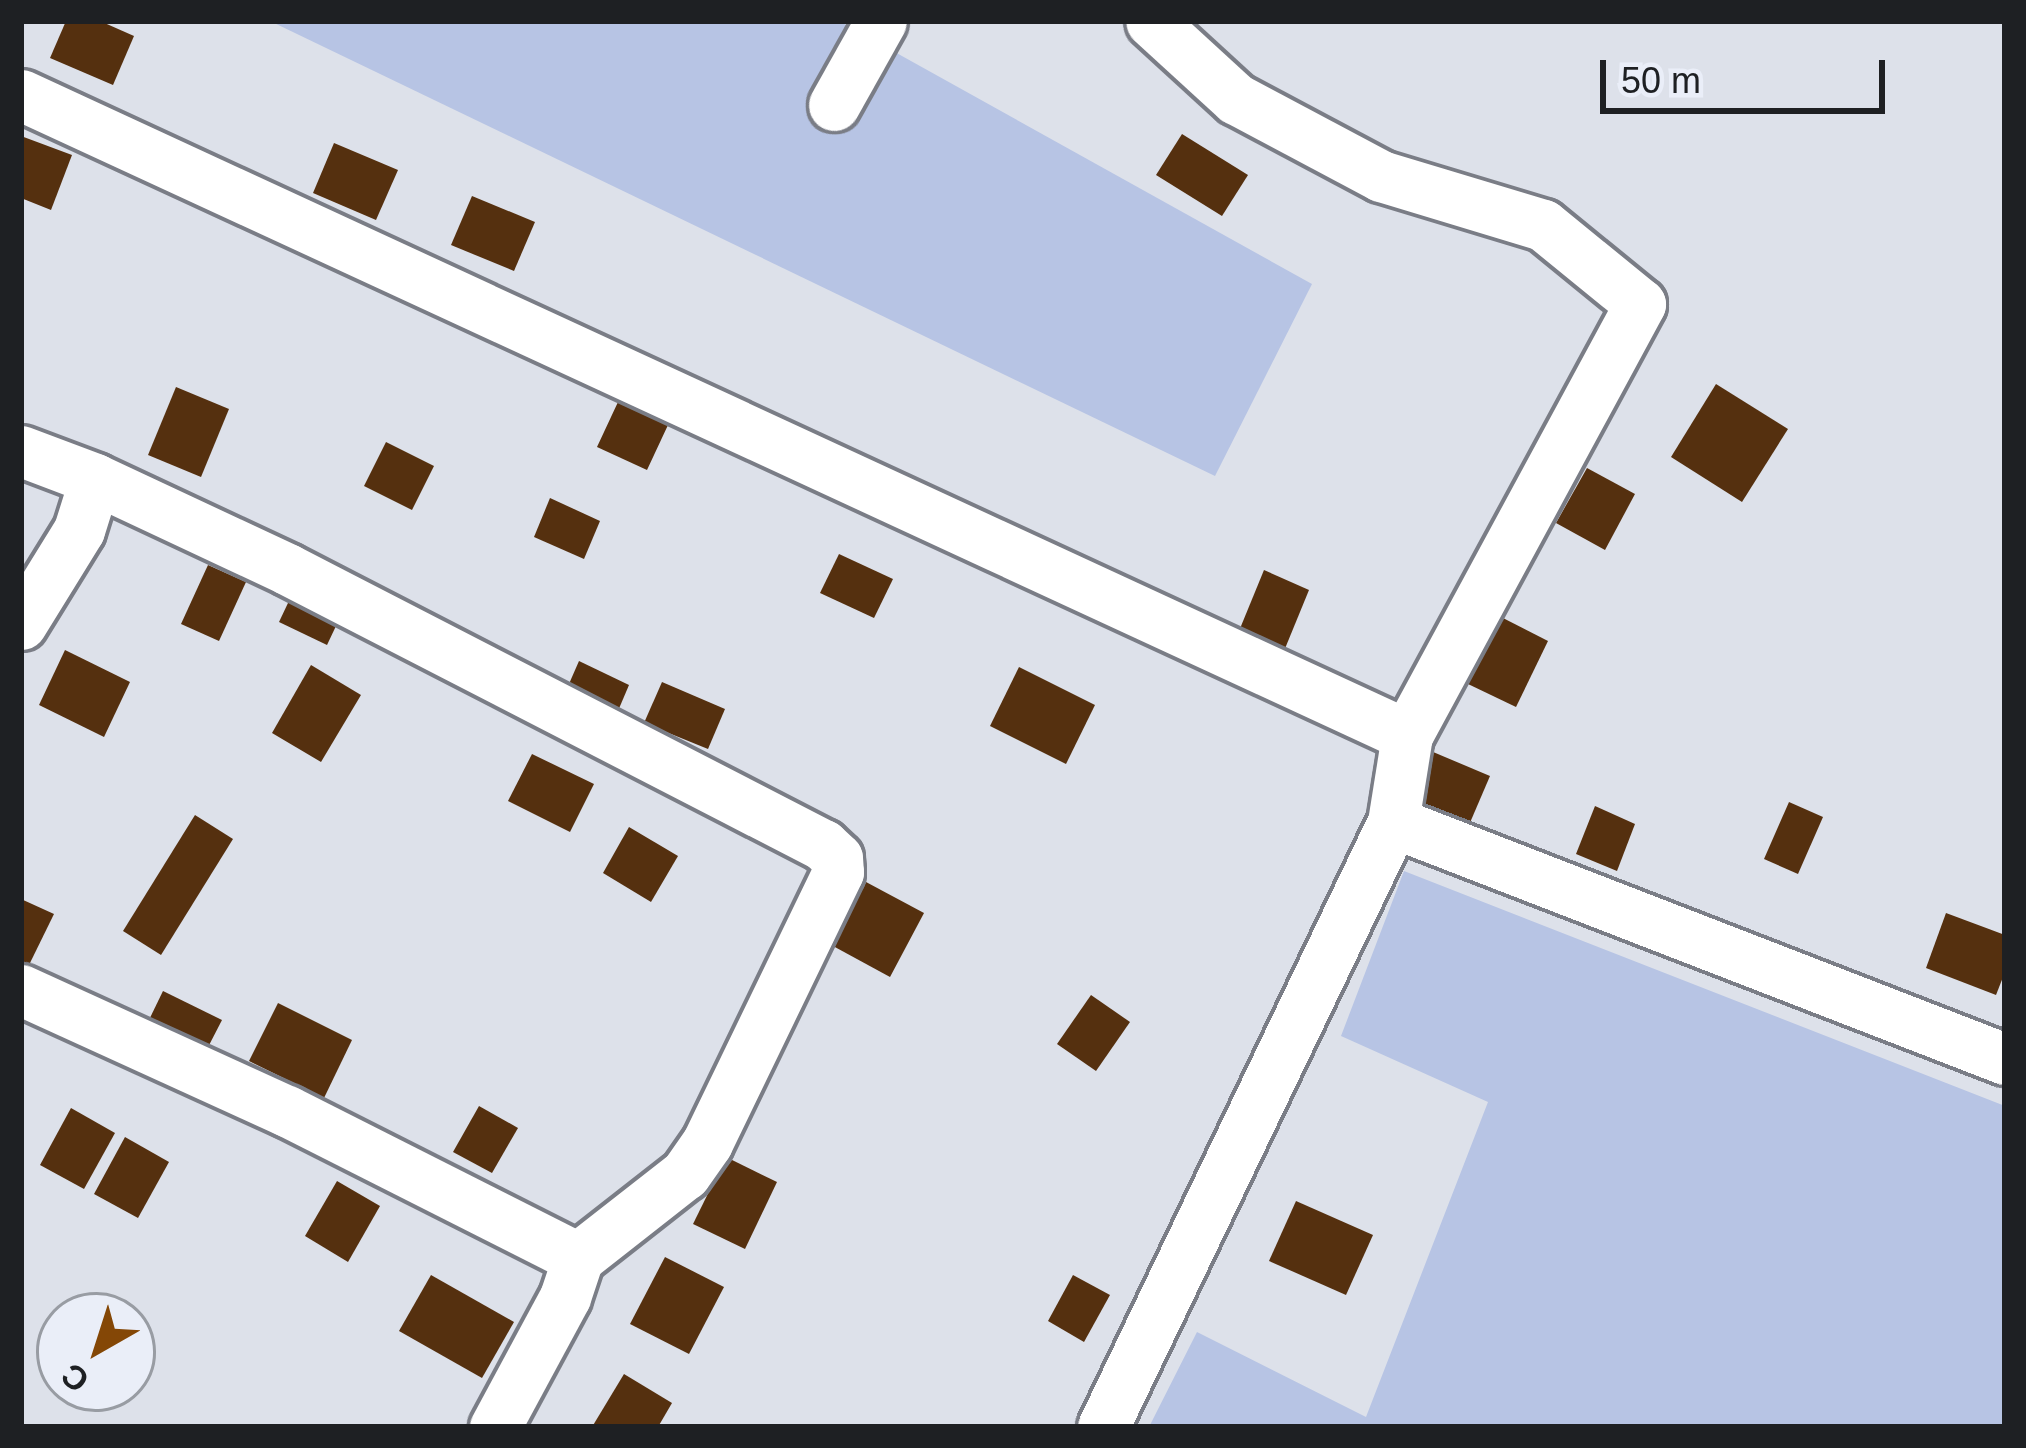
<!DOCTYPE html>
<html>
<head>
<meta charset="utf-8">
<style>
  body { margin:0 }
  #map { position:relative; width:2026px; height:1448px; overflow:hidden; background:#dde1ea; font-family:Arial,sans-serif }
  div>[style] { position:absolute }
  .green>* { inset:0; background:#b7c4e4 }
  .building>* { inset:0; background:#55300f }
  .roads { filter:drop-shadow(3px 0 #7a7d86) drop-shadow(-3px 0 #7a7d86) drop-shadow(0 3px #7a7d86) drop-shadow(0 -3px #7a7d86) }
  .minor>* { height:51px; margin:-25.5px; padding:0 25.5px; transform-origin:25.5px; border-radius:25.5px; background:#fff }
  span { translate:-50% -50%; white-space:nowrap; text-align:center; line-height:1.15; -webkit-text-stroke:12px #eaeef8; paint-order:stroke }
  .frame { position:absolute; inset:0; border:24px solid #1e2023; pointer-events:none }
  .north { position:absolute; left:36px; top:1292px; width:120px; height:120px; box-sizing:border-box; background:#eaeef8; border:3px solid #989ca3; border-radius:50%; rotate:219deg; font-size:33px; font-weight:700; line-height:48px; text-align:center; color:#1e2023 }
  .north::after { content:''; display:block; margin:auto; width:42px; height:54px; background:#844706; clip-path:polygon(50% 0,100% 100%,50% 72%,0 100%) }
  .scale { position:absolute; left:1600px; top:60px; width:285px; height:54px; box-sizing:border-box; border:6px solid #1e2023; border-top:0; padding-left:15px; font-size:36px; line-height:42px; white-space:nowrap; color:#1e2023; -webkit-text-stroke:9px #eaeef8; paint-order:stroke }
</style>
</head>
<body>
<div id="map">
  <div class="green">
    <div style="clip-path:polygon(270px 21px,839px 21px,1312px 284px,1215px 476px)"></div>
    <div style="clip-path:polygon(1404px 871px,2005px 1106px,2005px 1427px,1149px 1427px,1197px 1332px,1366px 1417px,1488px 1102px,1341px 1036px)"></div>
  </div>
  <div class="building">
    <div style="clip-path:polygon(66px 21px,100px 21px,134px 36px,113px 85px,50px 58px)"></div>
    <div style="clip-path:polygon(1182px 134px,1248px 175px,1222px 216px,1156px 175px)"></div>
    <div style="clip-path:polygon(21px 136px,72px 155px,51px 210px,21px 198px)"></div>
    <div style="clip-path:polygon(334px 143px,398px 170px,376px 220px,313px 193px)"></div>
    <div style="clip-path:polygon(472px 196px,535px 222px,514px 271px,451px 245px)"></div>
    <div style="clip-path:polygon(1716px 384px,1788px 429px,1742px 502px,1671px 457px)"></div>
    <div style="clip-path:polygon(176px 387px,229px 409px,201px 477px,148px 455px)"></div>
    <div style="clip-path:polygon(618px 402px,668px 425px,647px 470px,597px 447px)"></div>
    <div style="clip-path:polygon(386px 442px,434px 466px,412px 510px,364px 486px)"></div>
    <div style="clip-path:polygon(1587px 468px,1635px 494px,1605px 550px,1556px 523px)"></div>
    <div style="clip-path:polygon(550px 498px,600px 521px,584px 559px,534px 537px)"></div>
    <div style="clip-path:polygon(839px 554px,893px 579px,874px 618px,820px 593px)"></div>
    <div style="clip-path:polygon(208px 565px,246px 582px,219px 641px,181px 624px)"></div>
    <div style="clip-path:polygon(1264px 570px,1309px 590px,1284px 651px,1239px 631px)"></div>
    <div style="clip-path:polygon(297px 584px,345px 607px,327px 645px,279px 622px)"></div>
    <div style="clip-path:polygon(1501px 617px,1548px 641px,1516px 707px,1468px 684px)"></div>
    <div style="clip-path:polygon(65px 650px,130px 682px,104px 737px,39px 705px)"></div>
    <div style="clip-path:polygon(579px 661px,629px 685px,612px 725px,562px 700px)"></div>
    <div style="clip-path:polygon(311px 665px,361px 695px,321px 762px,272px 733px)"></div>
    <div style="clip-path:polygon(1019px 667px,1095px 705px,1066px 764px,990px 726px)"></div>
    <div style="clip-path:polygon(662px 682px,725px 709px,708px 749px,644px 723px)"></div>
    <div style="clip-path:polygon(1426px 749px,1490px 776px,1469px 825px,1406px 798px)"></div>
    <div style="clip-path:polygon(532px 754px,594px 784px,570px 832px,508px 801px)"></div>
    <div style="clip-path:polygon(1789px 802px,1823px 817px,1798px 874px,1764px 859px)"></div>
    <div style="clip-path:polygon(1595px 806px,1635px 824px,1617px 871px,1576px 854px)"></div>
    <div style="clip-path:polygon(195px 815px,233px 839px,161px 955px,123px 931px)"></div>
    <div style="clip-path:polygon(629px 827px,678px 856px,651px 902px,603px 873px)"></div>
    <div style="clip-path:polygon(866px 882px,924px 913px,890px 977px,833px 946px)"></div>
    <div style="clip-path:polygon(21px 899px,54px 914px,29px 965px,21px 962px)"></div>
    <div style="clip-path:polygon(1946px 913px,2005px 935px,2005px 972px,1996px 995px,1926px 968px)"></div>
    <div style="clip-path:polygon(163px 991px,222px 1020px,205px 1053px,147px 1024px)"></div>
    <div style="clip-path:polygon(1091px 995px,1130px 1022px,1096px 1071px,1057px 1044px)"></div>
    <div style="clip-path:polygon(278px 1003px,352px 1040px,324px 1098px,249px 1061px)"></div>
    <div style="clip-path:polygon(479px 1106px,518px 1128px,492px 1173px,453px 1152px)"></div>
    <div style="clip-path:polygon(71px 1108px,115px 1133px,84px 1189px,40px 1165px)"></div>
    <div style="clip-path:polygon(125px 1137px,169px 1162px,138px 1218px,94px 1194px)"></div>
    <div style="clip-path:polygon(726px 1157px,777px 1182px,745px 1249px,693px 1224px)"></div>
    <div style="clip-path:polygon(337px 1181px,380px 1206px,348px 1262px,305px 1236px)"></div>
    <div style="clip-path:polygon(1296px 1201px,1373px 1235px,1346px 1295px,1269px 1261px)"></div>
    <div style="clip-path:polygon(665px 1257px,724px 1287px,689px 1354px,630px 1324px)"></div>
    <div style="clip-path:polygon(431px 1275px,514px 1322px,482px 1378px,399px 1331px)"></div>
    <div style="clip-path:polygon(1073px 1275px,1110px 1295px,1084px 1342px,1048px 1321px)"></div>
    <div style="clip-path:polygon(624px 1374px,672px 1403px,658px 1427px,592px 1427px)"></div>
  </div>
  <div class="roads">
    <div class="minor">
      <div style="left:21px;top:95px;width:1527px;rotate:24.79deg"></div>
      <div style="left:1407px;top:735px;width:490px;rotate:-61.6deg"></div>
      <div style="left:1640px;top:304px;width:125px;rotate:-140.8deg"></div>
      <div style="left:1543px;top:225px;width:169px;rotate:-163.2deg"></div>
      <div style="left:1381px;top:176px;width:164px;rotate:-152deg"></div>
      <div style="left:1236px;top:99px;width:115px;rotate:-137.5deg"></div>
      <div style="left:834px;top:105px;width:96px;rotate:-60.8deg"></div>
      <div style="left:21px;top:451px;width:79px;rotate:20.7deg"></div>
      <div style="left:95px;top:479px;width:212px;rotate:25.1deg"></div>
      <div style="left:287px;top:569px;width:603px;rotate:27.25deg"></div>
      <div style="left:823px;top:845px;width:19px;rotate:43deg"></div>
      <div style="left:837px;top:858px;width:14px;rotate:86deg"></div>
      <div style="left:838px;top:872px;width:301px;rotate:115.8deg"></div>
      <div style="left:707px;top:1143px;width:38px;rotate:125deg"></div>
      <div style="left:685px;top:1174px;width:136px;rotate:141.9deg"></div>
      <div style="left:578px;top:1258px;width:41px;rotate:108.4deg"></div>
      <div style="left:565px;top:1297px;width:148px;rotate:118.3deg"></div>
      <div style="left:21px;top:624px;width:110px;rotate:-58.3deg"></div>
      <div style="left:79px;top:530px;width:53px;rotate:-72.6deg"></div>
      <div style="left:1407px;top:735px;width:88px;rotate:99.1deg"></div>
      <div style="left:1393px;top:822px;width:656px;rotate:21.17deg"></div>
      <div style="left:21px;top:990px;width:292px;rotate:24.5deg"></div>
      <div style="left:287px;top:1111px;width:326px;rotate:26.8deg"></div>
      <div style="left:1103px;top:1427px;width:671px;rotate:-64.39deg"></div>
    </div>
  </div>
  <div class="frame"></div>
  <div class="north">С</div>
  <div class="scale">50 m</div>
</div>
</body>
</html>
